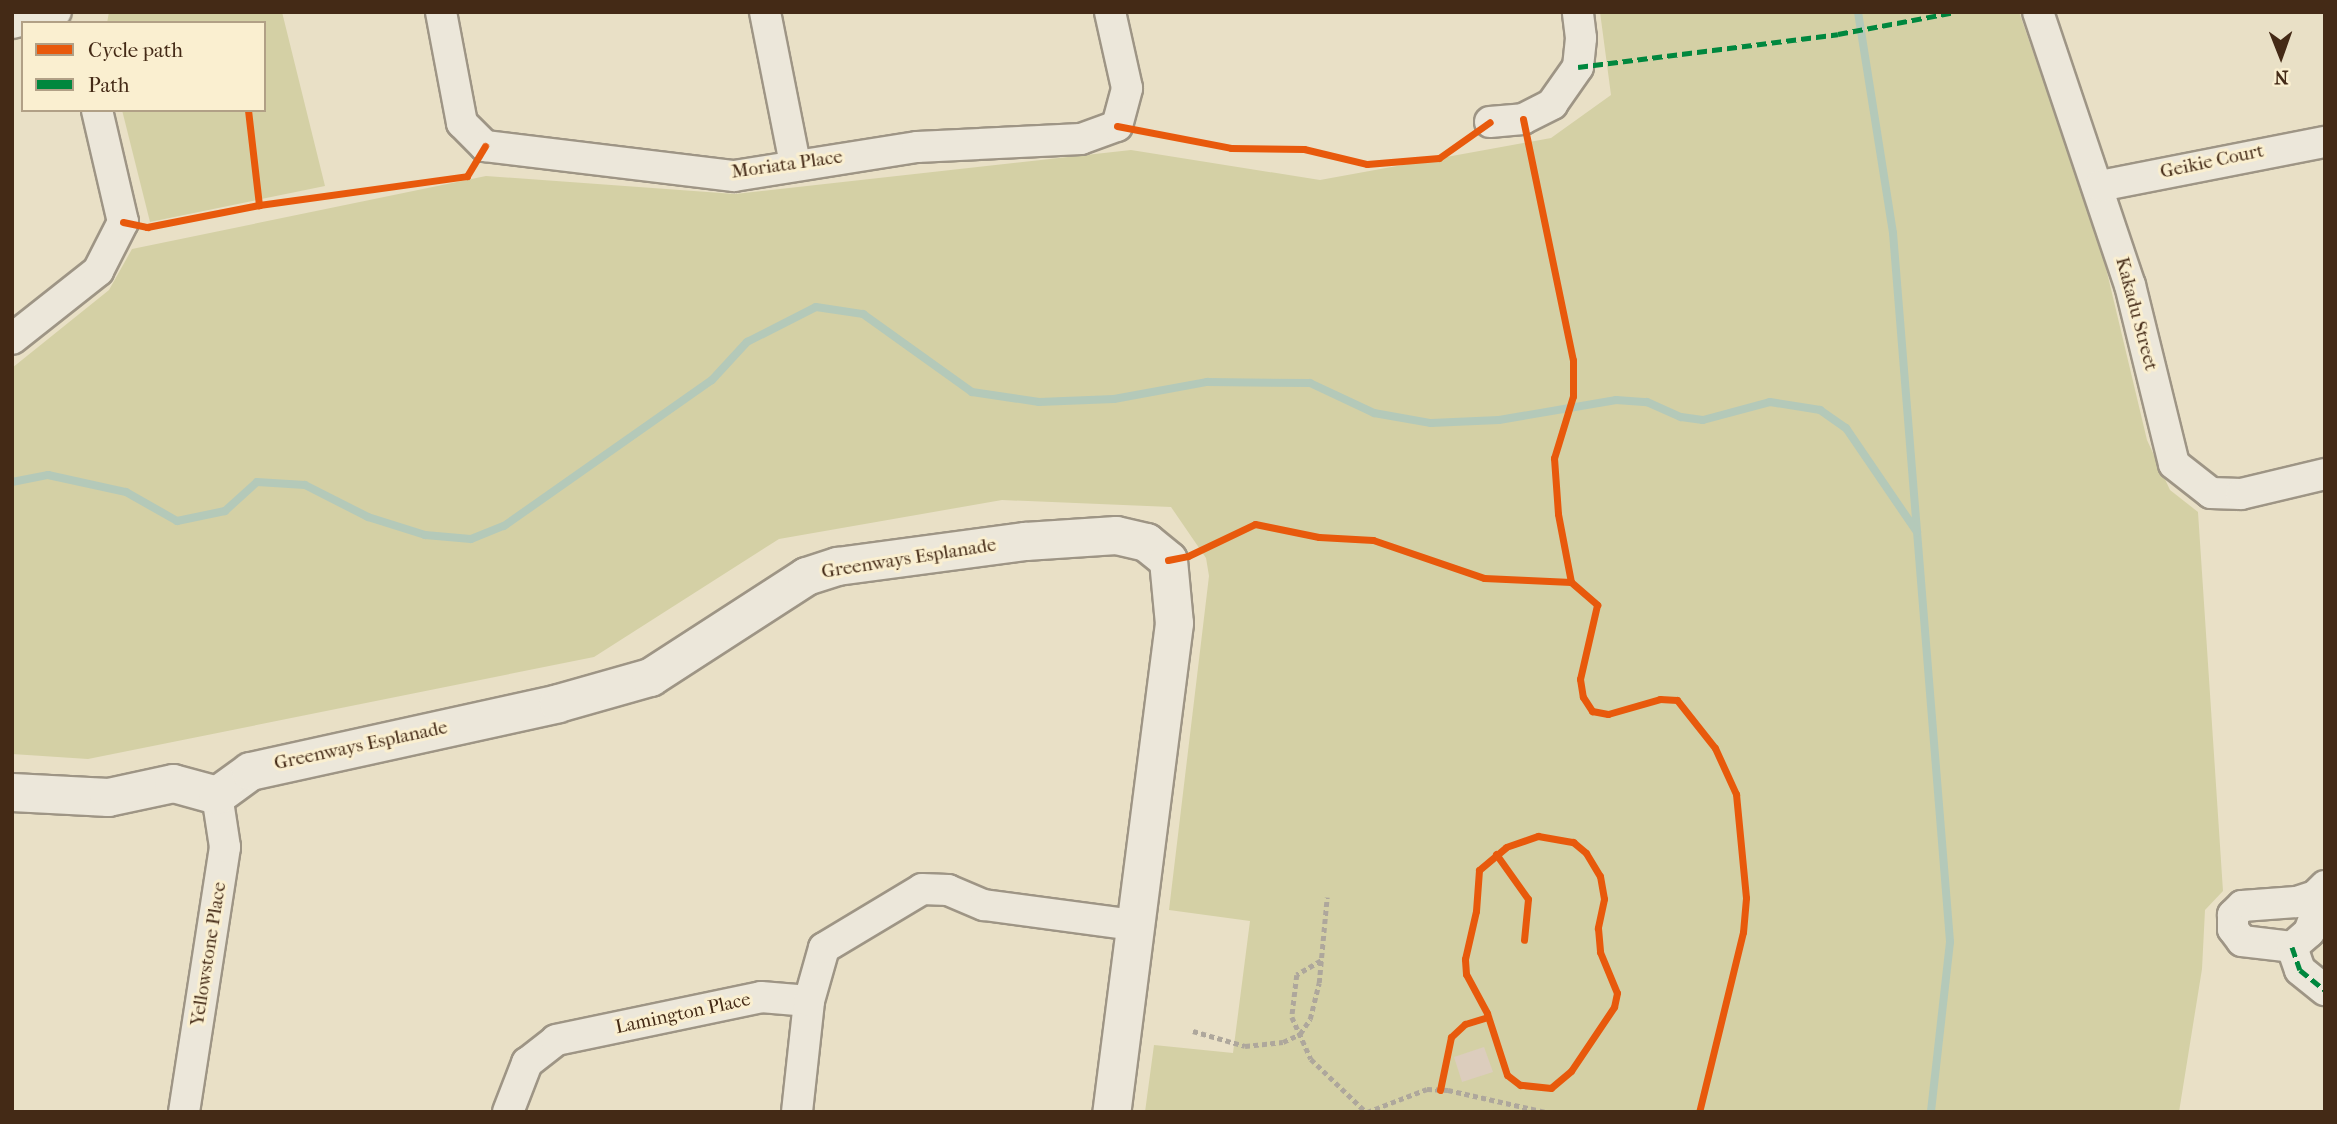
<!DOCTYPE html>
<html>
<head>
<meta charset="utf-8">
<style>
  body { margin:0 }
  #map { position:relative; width:2337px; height:1124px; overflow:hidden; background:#e9e0c6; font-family:"IM FELL French Canon",serif }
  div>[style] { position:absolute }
  .green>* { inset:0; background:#d4d0a5 }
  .stream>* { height:8px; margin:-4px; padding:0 4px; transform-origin:4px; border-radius:4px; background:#b4c9b9 }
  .building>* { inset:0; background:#dccdbd }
  .path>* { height:4.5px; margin-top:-2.25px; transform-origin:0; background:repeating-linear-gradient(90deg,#aea79c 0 5px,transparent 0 8.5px) }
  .roads { filter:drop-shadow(2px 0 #9e9585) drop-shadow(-2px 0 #9e9585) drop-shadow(0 2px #9e9585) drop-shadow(0 -2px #9e9585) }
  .minor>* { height:30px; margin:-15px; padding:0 15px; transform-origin:15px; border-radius:15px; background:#ece7da }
  .tertiary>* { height:37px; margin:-18.5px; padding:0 18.5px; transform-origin:18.5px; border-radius:18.5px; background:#ece7da }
  .quiet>* { height:5px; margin-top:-2.5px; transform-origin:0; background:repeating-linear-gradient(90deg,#00873e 0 10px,transparent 0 15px) }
  .cycleway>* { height:7px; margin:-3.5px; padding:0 3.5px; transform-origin:3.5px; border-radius:3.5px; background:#e8590c }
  span { translate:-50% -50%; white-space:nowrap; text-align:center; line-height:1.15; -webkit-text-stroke:6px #faefd0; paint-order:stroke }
  .street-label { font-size:19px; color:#442a16 }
  .frame { position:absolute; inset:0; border:14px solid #442a16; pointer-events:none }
  .legend { position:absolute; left:21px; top:21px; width:245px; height:91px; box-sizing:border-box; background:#faefd0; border:2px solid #b1a086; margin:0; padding:9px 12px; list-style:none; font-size:21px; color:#442a16 }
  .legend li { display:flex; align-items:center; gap:14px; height:35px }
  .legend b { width:35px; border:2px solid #b1a086 }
  .north { position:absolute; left:2246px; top:21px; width:70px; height:70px; -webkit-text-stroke:5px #faefd0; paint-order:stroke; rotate:179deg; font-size:19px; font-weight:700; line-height:28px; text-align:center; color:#442a16 }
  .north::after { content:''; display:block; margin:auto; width:24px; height:32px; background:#442a16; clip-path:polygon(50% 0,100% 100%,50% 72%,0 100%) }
</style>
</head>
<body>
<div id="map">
  <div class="green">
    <div style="clip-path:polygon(109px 12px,282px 12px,325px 186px,150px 222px,122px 110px,264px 110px,264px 23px,107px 23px)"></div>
    <div style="clip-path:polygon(1600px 12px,2019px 12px,2100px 243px,2147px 440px,2170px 490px,2198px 512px,2223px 891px,2205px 910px,2202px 969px,2179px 1112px,1145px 1112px,1154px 1045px,1233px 1053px,1250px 921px,1169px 910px,1209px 576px,1206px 558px,1171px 507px,1002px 500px,779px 539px,594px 657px,88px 759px,12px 754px,12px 368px,109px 290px,132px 249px,486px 176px,735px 194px,1131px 150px,1320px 180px,1551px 138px,1611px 95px)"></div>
  </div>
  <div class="stream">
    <div style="left:1858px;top:12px;width:224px;rotate:81deg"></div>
    <div style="left:1893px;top:233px;width:711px;rotate:85.4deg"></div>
    <div style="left:1950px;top:942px;width:171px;rotate:96.4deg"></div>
    <div style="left:12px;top:482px;width:37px;rotate:-11deg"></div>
    <div style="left:48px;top:475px;width:80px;rotate:12.3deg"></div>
    <div style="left:126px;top:492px;width:59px;rotate:29.6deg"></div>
    <div style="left:177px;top:521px;width:49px;rotate:-11.8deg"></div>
    <div style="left:225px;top:511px;width:43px;rotate:-42.2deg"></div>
    <div style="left:257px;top:482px;width:48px;rotate:3.6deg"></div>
    <div style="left:305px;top:485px;width:71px;rotate:26.9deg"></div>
    <div style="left:368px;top:517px;width:60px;rotate:17.5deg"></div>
    <div style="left:425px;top:535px;width:46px;rotate:5deg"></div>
    <div style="left:471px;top:539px;width:35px;rotate:-22deg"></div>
    <div style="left:504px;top:526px;width:254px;rotate:-35.1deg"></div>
    <div style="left:712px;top:380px;width:52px;rotate:-47.4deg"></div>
    <div style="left:747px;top:342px;width:77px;rotate:-26.9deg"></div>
    <div style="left:816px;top:307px;width:48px;rotate:8.5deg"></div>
    <div style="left:863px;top:314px;width:134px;rotate:35.6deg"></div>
    <div style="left:972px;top:392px;width:68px;rotate:8.5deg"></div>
    <div style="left:1039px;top:402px;width:75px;rotate:-2.3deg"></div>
    <div style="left:1114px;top:399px;width:95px;rotate:-10.4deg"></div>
    <div style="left:1207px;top:382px;width:103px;rotate:0.6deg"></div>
    <div style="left:1310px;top:383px;width:71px;rotate:25.1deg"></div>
    <div style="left:1374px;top:413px;width:58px;rotate:10deg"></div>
    <div style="left:1431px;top:423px;width:68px;rotate:-2.5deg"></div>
    <div style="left:1499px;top:420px;width:119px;rotate:-9.7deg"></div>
    <div style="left:1616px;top:400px;width:31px;rotate:4deg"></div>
    <div style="left:1647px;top:402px;width:37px;rotate:24deg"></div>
    <div style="left:1681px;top:417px;width:22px;rotate:8deg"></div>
    <div style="left:1703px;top:420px;width:69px;rotate:-15deg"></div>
    <div style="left:1770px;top:402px;width:51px;rotate:9.1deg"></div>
    <div style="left:1820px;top:410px;width:32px;rotate:35deg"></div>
    <div style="left:1846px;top:428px;width:126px;rotate:55.7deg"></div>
  </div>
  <div class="building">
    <div style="clip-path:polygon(1484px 1047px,1493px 1072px,1462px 1082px,1454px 1057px)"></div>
  </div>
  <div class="path">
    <div style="left:1321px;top:961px;width:28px;rotate:150deg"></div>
    <div style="left:1297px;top:975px;width:42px;rotate:96.8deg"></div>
    <div style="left:1292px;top:1017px;width:46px;rotate:65.7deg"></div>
    <div style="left:1311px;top:1059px;width:76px;rotate:43.9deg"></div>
    <div style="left:1193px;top:1031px;width:54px;rotate:16.1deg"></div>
    <div style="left:1245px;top:1046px;width:38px;rotate:-6deg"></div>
    <div style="left:1283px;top:1042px;width:19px;rotate:-25deg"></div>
    <div style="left:1300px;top:1034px;width:18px;rotate:-56deg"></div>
    <div style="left:1310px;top:1019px;width:37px;rotate:-76deg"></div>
    <div style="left:1319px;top:983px;width:86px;rotate:-84.7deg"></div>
    <div style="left:1367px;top:1112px;width:64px;rotate:-21deg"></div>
    <div style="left:1427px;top:1089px;width:21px;rotate:3deg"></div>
    <div style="left:1448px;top:1090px;width:100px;rotate:12.7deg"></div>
  </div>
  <div class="roads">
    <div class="minor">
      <div style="left:441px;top:12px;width:113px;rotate:79.3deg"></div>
      <div style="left:462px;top:123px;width:33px;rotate:45deg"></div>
      <div style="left:485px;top:146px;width:251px;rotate:6.9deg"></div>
      <div style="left:734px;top:176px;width:185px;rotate:-9deg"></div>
      <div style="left:917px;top:147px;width:164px;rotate:-2.8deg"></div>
      <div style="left:1081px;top:139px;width:38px;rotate:-20deg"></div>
      <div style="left:1117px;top:126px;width:39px;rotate:-75deg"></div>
      <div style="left:1127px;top:88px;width:78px;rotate:-102.6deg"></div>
      <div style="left:765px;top:12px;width:155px;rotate:78.8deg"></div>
      <div style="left:2038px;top:12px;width:288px;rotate:71.4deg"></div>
      <div style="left:2130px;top:285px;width:184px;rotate:76.2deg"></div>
      <div style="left:2174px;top:464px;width:47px;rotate:38.1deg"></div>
      <div style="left:2211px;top:493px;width:30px;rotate:2deg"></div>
      <div style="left:2241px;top:494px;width:86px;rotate:-13.4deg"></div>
      <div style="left:12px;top:23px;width:45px;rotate:-14deg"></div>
      <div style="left:1490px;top:122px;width:33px;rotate:-5deg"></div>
      <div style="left:1523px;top:119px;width:33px;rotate:-27deg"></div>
      <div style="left:1552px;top:104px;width:45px;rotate:-54.9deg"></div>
      <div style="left:1578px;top:67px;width:29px;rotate:-84deg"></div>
      <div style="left:1581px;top:38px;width:26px;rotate:-97deg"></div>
      <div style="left:2100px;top:186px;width:229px;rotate:-11.1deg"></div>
      <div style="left:12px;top:339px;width:110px;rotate:-38.3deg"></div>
      <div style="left:98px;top:271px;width:55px;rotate:-63deg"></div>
      <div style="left:123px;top:222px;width:115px;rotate:-103.1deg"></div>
      <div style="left:2325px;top:886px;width:14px;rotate:135deg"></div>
      <div style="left:2315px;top:896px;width:20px;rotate:162deg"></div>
      <div style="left:2296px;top:902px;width:54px;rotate:175.8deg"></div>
      <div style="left:2242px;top:906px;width:13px;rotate:135deg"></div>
      <div style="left:2233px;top:915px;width:14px;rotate:90deg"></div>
      <div style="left:2233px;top:929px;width:15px;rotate:53deg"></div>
      <div style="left:2242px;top:941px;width:50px;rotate:6.8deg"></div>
      <div style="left:2292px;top:947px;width:23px;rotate:-41deg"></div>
      <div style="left:2309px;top:932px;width:46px;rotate:-69.6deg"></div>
      <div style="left:2292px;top:947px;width:24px;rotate:71deg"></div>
      <div style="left:2300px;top:970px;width:32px;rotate:39deg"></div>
      <div style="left:184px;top:1112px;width:268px;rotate:-81.2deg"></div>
      <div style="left:225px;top:847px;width:53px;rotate:-98.7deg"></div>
      <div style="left:508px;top:1112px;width:53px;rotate:-68.8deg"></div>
      <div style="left:527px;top:1063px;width:37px;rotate:-38deg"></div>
      <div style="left:556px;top:1040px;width:209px;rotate:-11.8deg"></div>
      <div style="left:761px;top:997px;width:48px;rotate:4.8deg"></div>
      <div style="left:797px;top:1112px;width:112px;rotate:-83.8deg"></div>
      <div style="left:809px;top:1001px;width:55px;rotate:-74.2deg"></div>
      <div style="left:824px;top:948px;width:114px;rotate:-31deg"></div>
      <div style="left:922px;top:889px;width:26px;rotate:2deg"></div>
      <div style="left:948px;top:890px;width:39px;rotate:23deg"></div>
      <div style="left:984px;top:905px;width:150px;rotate:7.6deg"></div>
    </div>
    <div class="tertiary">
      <div style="left:12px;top:792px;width:96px;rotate:3deg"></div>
      <div style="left:108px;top:797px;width:66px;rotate:-12.2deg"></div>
      <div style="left:173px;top:783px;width:46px;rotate:15.3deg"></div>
      <div style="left:217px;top:795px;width:41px;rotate:-36deg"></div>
      <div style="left:250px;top:771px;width:315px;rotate:-12.4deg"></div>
      <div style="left:558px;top:703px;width:96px;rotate:-15.8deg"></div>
      <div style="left:650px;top:677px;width:186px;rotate:-32.9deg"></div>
      <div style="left:806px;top:576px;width:33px;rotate:-18deg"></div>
      <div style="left:837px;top:566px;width:190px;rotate:-7.6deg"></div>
      <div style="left:1025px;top:541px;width:91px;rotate:-3.8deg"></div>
      <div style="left:1116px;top:535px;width:31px;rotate:13deg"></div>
      <div style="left:1146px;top:542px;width:28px;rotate:39deg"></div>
      <div style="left:1168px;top:560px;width:63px;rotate:84.6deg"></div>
      <div style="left:1174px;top:623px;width:493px;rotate:97.3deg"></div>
    </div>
  </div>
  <div class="quiet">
    <div style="left:1578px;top:67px;width:262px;rotate:-7.2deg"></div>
    <div style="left:1838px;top:34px;width:119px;rotate:-10.6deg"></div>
    <div style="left:2292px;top:947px;width:24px;rotate:71deg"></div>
    <div style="left:2300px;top:970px;width:32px;rotate:39deg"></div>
  </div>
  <div class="cycleway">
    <div style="left:248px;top:110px;width:96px;rotate:83.4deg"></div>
    <div style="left:1523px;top:119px;width:246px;rotate:78.3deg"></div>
    <div style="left:1573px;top:360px;width:36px;rotate:90deg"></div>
    <div style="left:1573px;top:396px;width:65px;rotate:107deg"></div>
    <div style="left:1554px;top:458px;width:56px;rotate:85.9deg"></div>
    <div style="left:1558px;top:514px;width:69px;rotate:79.2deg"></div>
    <div style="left:1117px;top:126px;width:116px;rotate:10.9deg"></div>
    <div style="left:1231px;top:148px;width:73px;rotate:0.8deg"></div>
    <div style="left:1304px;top:149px;width:65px;rotate:13.4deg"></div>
    <div style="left:1367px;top:164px;width:72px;rotate:-4.8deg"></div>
    <div style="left:1439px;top:158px;width:62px;rotate:-35.2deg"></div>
    <div style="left:123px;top:222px;width:25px;rotate:12deg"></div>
    <div style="left:147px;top:227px;width:114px;rotate:-11.1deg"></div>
    <div style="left:259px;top:205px;width:210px;rotate:-7.9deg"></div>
    <div style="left:467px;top:176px;width:35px;rotate:-59deg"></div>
    <div style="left:1168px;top:560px;width:20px;rotate:-11deg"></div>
    <div style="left:1188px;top:556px;width:74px;rotate:-25.5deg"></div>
    <div style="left:1255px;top:524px;width:65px;rotate:11.5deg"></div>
    <div style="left:1319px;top:537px;width:54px;rotate:3.2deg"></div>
    <div style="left:1373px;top:540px;width:117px;rotate:18.9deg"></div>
    <div style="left:1484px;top:578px;width:87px;rotate:2.6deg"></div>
    <div style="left:1571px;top:582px;width:35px;rotate:41deg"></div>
    <div style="left:1597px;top:605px;width:76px;rotate:102.9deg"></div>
    <div style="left:1580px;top:679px;width:18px;rotate:81deg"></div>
    <div style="left:1583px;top:697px;width:17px;rotate:57deg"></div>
    <div style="left:1592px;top:711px;width:16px;rotate:11deg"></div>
    <div style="left:1608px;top:714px;width:54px;rotate:-16.1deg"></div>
    <div style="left:1660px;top:699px;width:17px;rotate:3deg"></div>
    <div style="left:1677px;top:700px;width:61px;rotate:51.6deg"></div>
    <div style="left:1715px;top:748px;width:51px;rotate:65.5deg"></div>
    <div style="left:1736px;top:794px;width:104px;rotate:84.5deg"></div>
    <div style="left:1746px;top:898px;width:34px;rotate:95deg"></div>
    <div style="left:1743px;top:932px;width:185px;rotate:103.7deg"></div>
    <div style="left:1538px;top:836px;width:36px;rotate:10deg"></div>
    <div style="left:1573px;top:842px;width:17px;rotate:40deg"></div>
    <div style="left:1586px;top:853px;width:27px;rotate:59deg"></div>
    <div style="left:1600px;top:876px;width:23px;rotate:80deg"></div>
    <div style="left:1604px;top:899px;width:30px;rotate:102deg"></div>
    <div style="left:1598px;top:928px;width:24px;rotate:85deg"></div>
    <div style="left:1600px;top:952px;width:44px;rotate:67.5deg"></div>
    <div style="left:1617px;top:993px;width:14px;rotate:102deg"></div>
    <div style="left:1614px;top:1007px;width:77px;rotate:123.9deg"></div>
    <div style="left:1571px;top:1071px;width:26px;rotate:140deg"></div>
    <div style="left:1551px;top:1088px;width:31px;rotate:-174deg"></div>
    <div style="left:1520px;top:1085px;width:16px;rotate:-142deg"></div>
    <div style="left:1507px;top:1075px;width:65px;rotate:-107.9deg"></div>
    <div style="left:1487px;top:1013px;width:44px;rotate:-118.3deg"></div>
    <div style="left:1466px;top:974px;width:15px;rotate:-94deg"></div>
    <div style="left:1465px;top:959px;width:49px;rotate:-77.1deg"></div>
    <div style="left:1476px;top:911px;width:41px;rotate:-85.8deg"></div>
    <div style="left:1479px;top:870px;width:35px;rotate:-40deg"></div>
    <div style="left:1506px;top:847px;width:34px;rotate:-19deg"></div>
    <div style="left:1496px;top:854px;width:55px;rotate:54.6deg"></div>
    <div style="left:1528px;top:899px;width:41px;rotate:95.6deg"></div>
    <div style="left:1440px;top:1090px;width:54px;rotate:-78.3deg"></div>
    <div style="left:1451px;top:1037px;width:19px;rotate:-43deg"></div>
    <div style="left:1465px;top:1024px;width:24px;rotate:-17deg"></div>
  </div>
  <div class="street-label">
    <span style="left:2212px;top:162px;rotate:-12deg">Geikie Court</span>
    <span style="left:787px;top:165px;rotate:-8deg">Moriata Place</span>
    <span style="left:2136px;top:314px;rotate:75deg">Kakadu Street</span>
    <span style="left:909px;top:559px;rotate:-9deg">Greenways Esplanade</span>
    <span style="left:361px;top:746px;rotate:-12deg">Greenways Esplanade</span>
    <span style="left:209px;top:954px;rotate:-81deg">Yellowstone Place</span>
    <span style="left:683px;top:1014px;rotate:-12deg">Lamington Place</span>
  </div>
  <div class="frame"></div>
  <ul class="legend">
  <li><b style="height:9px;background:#e8590c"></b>Cycle path</li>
  <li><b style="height:9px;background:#00873e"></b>Path</li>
  </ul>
  <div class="north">N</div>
</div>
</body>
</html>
